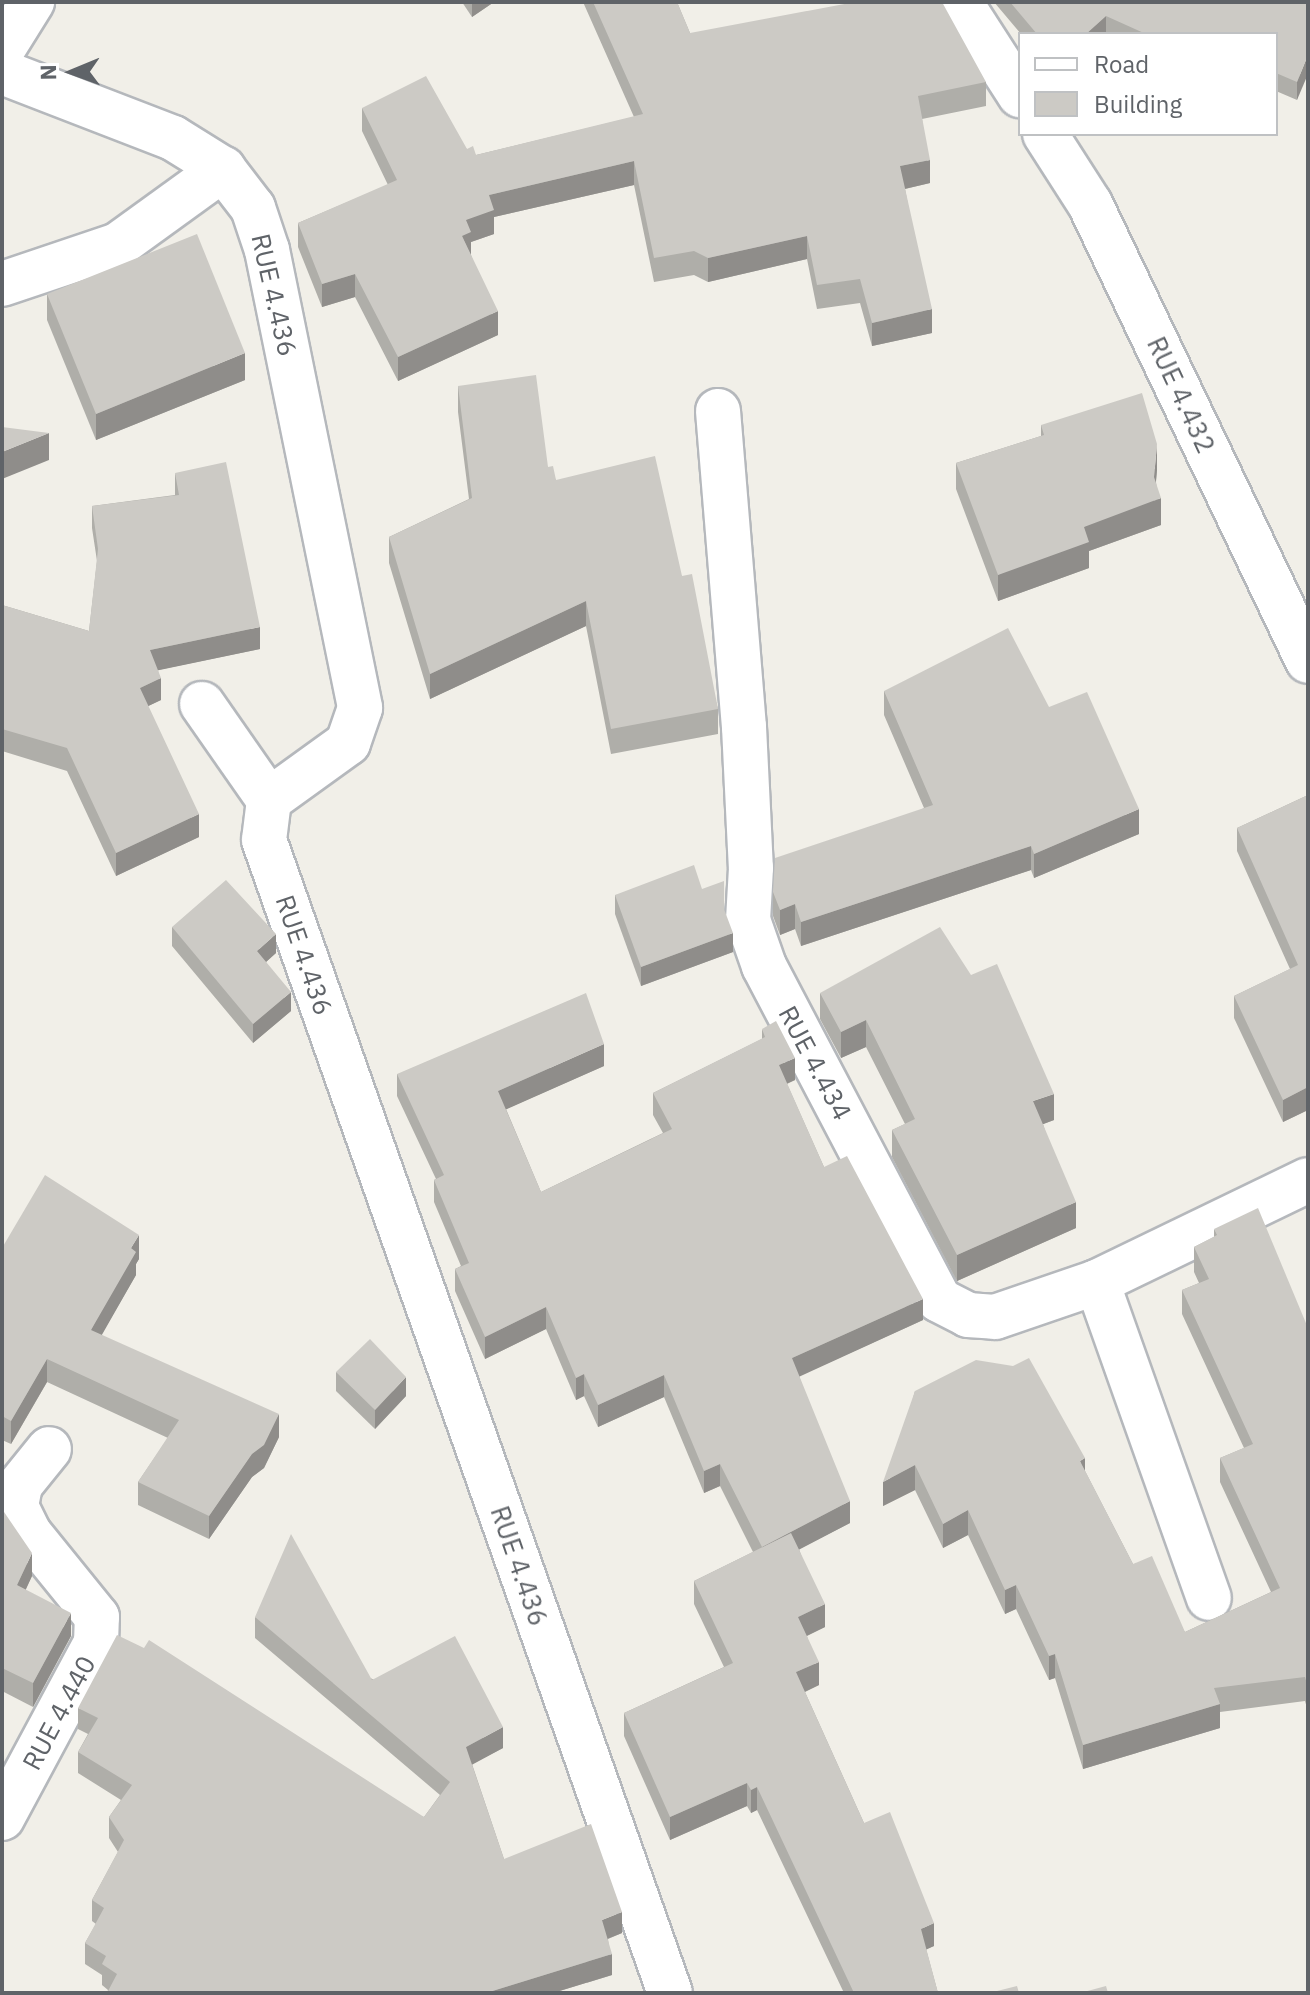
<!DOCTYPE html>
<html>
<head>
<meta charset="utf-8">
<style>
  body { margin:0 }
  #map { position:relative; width:1310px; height:1995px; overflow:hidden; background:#f1efe8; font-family:"IBM Plex Sans",sans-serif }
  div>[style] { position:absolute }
  .roads { filter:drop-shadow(2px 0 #b5b8bc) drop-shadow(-2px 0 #b5b8bc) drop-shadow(0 2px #b5b8bc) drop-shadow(0 -2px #b5b8bc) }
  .street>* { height:44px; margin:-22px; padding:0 22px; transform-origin:22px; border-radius:22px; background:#fff }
  .wall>* { inset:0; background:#afaea9 }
  .shaded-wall>* { inset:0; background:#8f8d8a }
  .building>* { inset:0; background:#cccac5 }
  span { translate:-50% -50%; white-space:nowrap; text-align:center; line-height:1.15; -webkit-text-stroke:7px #fff; paint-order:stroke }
  .street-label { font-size:26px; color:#5f6368 }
  .frame { position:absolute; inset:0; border:4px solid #5f6368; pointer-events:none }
  .legend { position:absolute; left:1018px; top:32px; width:260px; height:104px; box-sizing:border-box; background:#fff; border:2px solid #bfc1c3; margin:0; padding:10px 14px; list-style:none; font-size:24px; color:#5f6368 }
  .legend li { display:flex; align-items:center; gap:16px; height:40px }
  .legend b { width:40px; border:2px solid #bfc1c3 }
  .north { position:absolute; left:32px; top:32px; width:80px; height:80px; -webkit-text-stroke:6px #fff; paint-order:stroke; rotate:269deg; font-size:22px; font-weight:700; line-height:32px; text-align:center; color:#5f6368 }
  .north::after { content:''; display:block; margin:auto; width:28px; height:36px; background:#5f6368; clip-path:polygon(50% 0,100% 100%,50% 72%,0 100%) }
</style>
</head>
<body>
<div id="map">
  <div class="roads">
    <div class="street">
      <div style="left:960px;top:2px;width:111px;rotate:57.2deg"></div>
      <div style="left:2px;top:50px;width:57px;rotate:-58deg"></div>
      <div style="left:2px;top:72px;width:183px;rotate:21.1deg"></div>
      <div style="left:173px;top:138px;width:59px;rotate:31.8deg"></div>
      <div style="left:223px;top:169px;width:49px;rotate:52.4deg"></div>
      <div style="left:253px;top:208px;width:44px;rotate:71.6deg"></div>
      <div style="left:267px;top:250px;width:467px;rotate:78.5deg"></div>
      <div style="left:360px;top:708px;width:37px;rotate:109deg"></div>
      <div style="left:348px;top:743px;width:97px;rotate:144.2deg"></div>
      <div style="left:269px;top:800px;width:40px;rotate:97.1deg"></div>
      <div style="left:264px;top:840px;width:1222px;rotate:70.6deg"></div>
      <div style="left:1045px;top:134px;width:83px;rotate:57.3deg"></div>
      <div style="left:1090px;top:204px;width:506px;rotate:64.5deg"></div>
      <div style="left:2px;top:284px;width:122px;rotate:-18.6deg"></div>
      <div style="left:118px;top:245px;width:130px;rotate:-35.9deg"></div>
      <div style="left:718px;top:411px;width:317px;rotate:85.3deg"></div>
      <div style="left:744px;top:727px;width:141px;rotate:87.2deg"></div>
      <div style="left:751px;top:868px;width:52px;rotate:93.3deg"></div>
      <div style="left:748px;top:920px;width:49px;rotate:70.8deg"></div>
      <div style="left:764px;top:966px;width:377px;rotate:62.3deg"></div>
      <div style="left:939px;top:1300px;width:33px;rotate:27deg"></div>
      <div style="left:968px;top:1315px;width:27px;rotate:4deg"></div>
      <div style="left:995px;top:1317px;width:108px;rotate:-18.9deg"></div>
      <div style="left:1097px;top:1282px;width:234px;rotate:-25.8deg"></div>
      <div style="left:202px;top:704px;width:117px;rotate:55.1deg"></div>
      <div style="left:1097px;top:1282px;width:335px;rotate:70.5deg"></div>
      <div style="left:2px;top:1818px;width:199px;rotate:-61.8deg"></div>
      <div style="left:96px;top:1643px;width:26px;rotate:-88deg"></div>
      <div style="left:97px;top:1617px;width:108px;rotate:-129deg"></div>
      <div style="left:29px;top:1533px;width:30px;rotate:-116deg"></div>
      <div style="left:16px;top:1506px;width:21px;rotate:-79deg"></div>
      <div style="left:20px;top:1485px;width:46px;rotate:-51.1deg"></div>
    </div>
  </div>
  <div class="wall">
    <div style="clip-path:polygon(462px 2px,494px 2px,472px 17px)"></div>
    <div style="clip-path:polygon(583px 2px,677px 2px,690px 33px,986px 82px,986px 106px,922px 119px,930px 183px,905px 189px,932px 333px,872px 346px,860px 303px,817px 309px,807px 259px,708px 282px,694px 275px,654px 282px,634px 185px,494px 217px,494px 234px,471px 242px,471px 255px,498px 335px,398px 381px,355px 297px,322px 307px,298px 247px,298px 223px,388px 185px,362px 131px,362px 108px,467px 149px,476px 155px,634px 117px)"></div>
    <div style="clip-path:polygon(994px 2px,1308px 2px,1297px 100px,1276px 91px,1276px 34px,1021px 34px)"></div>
    <div style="clip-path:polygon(47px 294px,245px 380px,96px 440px,47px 320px)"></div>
    <div style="clip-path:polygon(458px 386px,548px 467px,556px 480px,682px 576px,718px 709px,718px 734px,611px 754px,586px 626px,430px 699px,389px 563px,389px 537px,469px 499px,458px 412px)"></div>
    <div style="clip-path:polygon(1041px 425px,1157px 470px,1156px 482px,1161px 525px,1089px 551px,1089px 568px,998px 601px,956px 489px,956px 463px,1041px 436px)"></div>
    <div style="clip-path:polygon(175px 473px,260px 649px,158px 670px,161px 700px,148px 706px,199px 837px,116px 876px,67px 771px,2px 751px,2px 605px,89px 631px,97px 561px,92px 528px,92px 506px,175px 495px)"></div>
    <div style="clip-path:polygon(884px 691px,1049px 707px,1139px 834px,1034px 878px,1031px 870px,801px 946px,795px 929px,780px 935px,773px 916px,773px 892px,924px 808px,884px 715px)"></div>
    <div style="clip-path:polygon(1308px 795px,1308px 1110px,1283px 1122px,1234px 1018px,1234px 996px,1290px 969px,1237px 851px,1237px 828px)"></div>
    <div style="clip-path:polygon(702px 889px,724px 909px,733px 952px,641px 986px,615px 914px,615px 895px)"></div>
    <div style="clip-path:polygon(172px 927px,276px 953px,266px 962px,291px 1011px,253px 1043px,172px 946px)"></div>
    <div style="clip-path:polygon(820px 993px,1054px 1120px,1043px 1124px,1076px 1228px,957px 1281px,892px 1157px,892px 1130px,905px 1124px,866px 1047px,841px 1058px,820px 1019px)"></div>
    <div style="clip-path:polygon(762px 1029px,795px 1080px,787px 1084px,824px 1167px,923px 1320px,799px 1376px,850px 1523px,799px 1549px,825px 1627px,807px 1636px,819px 1685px,805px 1692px,864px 1823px,934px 1946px,926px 1949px,938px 1993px,844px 1993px,757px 1810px,751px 1813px,747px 1806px,670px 1840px,624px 1736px,624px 1713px,724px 1667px,694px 1604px,694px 1581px,753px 1552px,720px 1486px,704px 1493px,664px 1397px,598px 1427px,584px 1396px,576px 1400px,546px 1329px,485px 1359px,455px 1291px,455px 1269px,461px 1266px,434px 1202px,434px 1180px,436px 1179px,397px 1096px,397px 1074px,604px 1066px,506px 1109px,541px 1192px,663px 1133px,653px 1115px,653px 1093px,762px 1039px)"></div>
    <div style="clip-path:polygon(1214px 1229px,1308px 1328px,1308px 1708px,1307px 1708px,1305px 1701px,1220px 1712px,1220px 1728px,1083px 1769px,1055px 1678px,1049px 1680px,1016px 1609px,1005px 1614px,968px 1535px,943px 1548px,915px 1490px,883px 1506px,915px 1391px,1085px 1471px,1133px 1564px,1185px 1632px,1271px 1592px,1220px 1482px,1220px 1458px,1244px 1448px,1182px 1314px,1182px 1290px,1199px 1283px,1194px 1272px,1194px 1247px,1214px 1237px)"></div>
    <div style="clip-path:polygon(2px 1248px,139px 1259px,136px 1264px,136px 1275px,101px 1335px,279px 1437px,264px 1468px,252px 1477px,209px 1539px,138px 1505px,138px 1482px,168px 1438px,47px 1382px,11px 1444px,2px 1440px)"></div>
    <div style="clip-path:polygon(336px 1372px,406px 1396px,375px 1429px,336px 1391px)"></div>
    <div style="clip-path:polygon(2px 1509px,32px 1576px,25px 1590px,71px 1636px,33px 1707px,2px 1691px)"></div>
    <div style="clip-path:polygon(255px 1617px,503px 1748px,472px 1764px,504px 1859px,622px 1933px,608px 1939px,612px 1975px,553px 1993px,107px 1993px,108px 1990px,102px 1985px,102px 1975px,85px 1964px,85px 1943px,96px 1924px,92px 1921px,92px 1900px,118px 1852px,109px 1838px,109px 1817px,121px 1800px,78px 1773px,78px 1752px,88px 1734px,78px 1729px,78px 1708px,424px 1817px,440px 1795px,255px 1638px)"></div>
  </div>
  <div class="shaded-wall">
    <div style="clip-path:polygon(472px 2px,494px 2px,472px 17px)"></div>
    <div style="clip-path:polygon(1106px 16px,1106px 34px,1086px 34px)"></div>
    <div style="clip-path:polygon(1308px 55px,1308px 74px,1297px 100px,1297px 82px)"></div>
    <div style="clip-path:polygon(930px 160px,930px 183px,900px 190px,900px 166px)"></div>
    <div style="clip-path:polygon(634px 161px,634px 185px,494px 217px,494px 234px,471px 242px,471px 256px,462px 236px,466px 220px,489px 195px)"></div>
    <div style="clip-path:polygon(807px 236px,807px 259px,708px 282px,708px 258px)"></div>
    <div style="clip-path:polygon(355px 274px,355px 297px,322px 307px,322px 284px)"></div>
    <div style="clip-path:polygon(932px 309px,932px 333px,872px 346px,872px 323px)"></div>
    <div style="clip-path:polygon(498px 311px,498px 335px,398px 381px,398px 357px)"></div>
    <div style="clip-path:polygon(245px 353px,245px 380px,96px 440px,96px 414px)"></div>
    <div style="clip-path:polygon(49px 433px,49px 460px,2px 479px,2px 452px)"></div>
    <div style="clip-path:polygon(1157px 444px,1157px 470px,1154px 501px,1161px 498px,1161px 525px,1089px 551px,1089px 568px,998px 601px,998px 575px,1084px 527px,1154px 477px)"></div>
    <div style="clip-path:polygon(586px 601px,586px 626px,430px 699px,430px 674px)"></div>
    <div style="clip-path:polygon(260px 627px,260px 649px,150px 672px,150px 650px)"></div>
    <div style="clip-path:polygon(161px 678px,161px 700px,140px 710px,140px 688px)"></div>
    <div style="clip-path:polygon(1139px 809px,1139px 834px,1034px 878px,1034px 854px)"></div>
    <div style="clip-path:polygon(199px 814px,199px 837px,116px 876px,116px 853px)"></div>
    <div style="clip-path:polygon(1031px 846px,1031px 870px,801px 946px,801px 922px)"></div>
    <div style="clip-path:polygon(795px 904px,795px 929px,780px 935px,780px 910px)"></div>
    <div style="clip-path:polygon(733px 933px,733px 952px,641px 986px,641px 967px)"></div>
    <div style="clip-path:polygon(276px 934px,276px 953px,257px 970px,257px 951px)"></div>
    <div style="clip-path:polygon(291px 992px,291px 1011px,253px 1043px,253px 1024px)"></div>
    <div style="clip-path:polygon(866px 1020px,866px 1047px,841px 1058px,841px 1032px)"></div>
    <div style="clip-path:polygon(604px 1044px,604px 1066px,498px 1113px,498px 1091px)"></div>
    <div style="clip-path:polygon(795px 1058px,795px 1080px,779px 1087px,779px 1065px)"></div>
    <div style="clip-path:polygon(1308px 1087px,1308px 1110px,1283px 1122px,1283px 1100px)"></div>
    <div style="clip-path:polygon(1054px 1094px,1054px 1120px,1033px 1128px,1033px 1101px)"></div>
    <div style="clip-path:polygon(1076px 1202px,1076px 1228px,957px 1281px,957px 1255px)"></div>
    <div style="clip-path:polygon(139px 1235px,139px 1259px,136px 1264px,136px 1275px,91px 1354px,91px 1330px,131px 1248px)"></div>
    <div style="clip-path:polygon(923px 1299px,923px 1320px,792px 1380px,792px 1358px)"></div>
    <div style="clip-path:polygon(546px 1307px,546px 1329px,485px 1359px,485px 1337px)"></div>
    <div style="clip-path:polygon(47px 1359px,47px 1382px,11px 1444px,11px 1421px)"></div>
    <div style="clip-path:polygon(584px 1374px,584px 1396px,576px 1400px,576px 1378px)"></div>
    <div style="clip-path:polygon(664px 1375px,664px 1397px,598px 1427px,598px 1405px)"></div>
    <div style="clip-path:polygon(406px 1377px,406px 1396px,375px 1429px,375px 1410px)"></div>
    <div style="clip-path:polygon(279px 1414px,279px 1437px,264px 1468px,252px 1477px,209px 1539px,209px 1516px)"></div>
    <div style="clip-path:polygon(1085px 1458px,1085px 1483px,1080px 1461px)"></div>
    <div style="clip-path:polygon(720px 1464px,720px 1486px,704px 1493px,704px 1471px)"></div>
    <div style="clip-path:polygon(915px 1465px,915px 1490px,883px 1506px,883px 1482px)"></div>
    <div style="clip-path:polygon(850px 1501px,850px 1523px,762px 1569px,762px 1547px)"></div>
    <div style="clip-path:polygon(968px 1510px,968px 1535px,943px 1548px,943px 1524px)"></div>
    <div style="clip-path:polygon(32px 1553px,32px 1576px,17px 1609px,17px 1585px)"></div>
    <div style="clip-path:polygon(1016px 1585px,1016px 1609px,1005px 1614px,1005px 1590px)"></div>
    <div style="clip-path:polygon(825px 1604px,825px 1627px,798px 1640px,798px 1617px)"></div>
    <div style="clip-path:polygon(71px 1613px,71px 1636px,33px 1707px,33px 1683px)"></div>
    <div style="clip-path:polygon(1055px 1654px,1055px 1678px,1049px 1680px,1049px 1656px)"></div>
    <div style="clip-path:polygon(819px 1662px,819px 1685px,796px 1696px,796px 1672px)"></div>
    <div style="clip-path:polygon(1308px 1683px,1308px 1708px,1307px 1708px,1307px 1684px)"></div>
    <div style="clip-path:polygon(1220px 1704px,1220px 1728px,1083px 1769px,1083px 1745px)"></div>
    <div style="clip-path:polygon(503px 1727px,503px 1748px,466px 1768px,466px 1747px)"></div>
    <div style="clip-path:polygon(747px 1783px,747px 1806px,670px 1840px,670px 1817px)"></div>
    <div style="clip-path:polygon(757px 1787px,757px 1810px,751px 1813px,751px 1790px)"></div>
    <div style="clip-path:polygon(622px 1912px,622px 1933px,602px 1941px,602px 1920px)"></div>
    <div style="clip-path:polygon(934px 1923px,934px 1946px,921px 1952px,921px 1929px)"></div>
    <div style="clip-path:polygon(612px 1954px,612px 1975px,553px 1993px,486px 1993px)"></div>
  </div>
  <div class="building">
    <div style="clip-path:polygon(593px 2px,677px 2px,690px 33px,855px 2px,942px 2px,986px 82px,918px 96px,930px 160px,900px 166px,932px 309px,872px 323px,860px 279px,817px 285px,807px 236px,708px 258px,694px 251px,654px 258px,634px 161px,489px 195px,494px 210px,466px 220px,471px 232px,462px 236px,498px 311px,398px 357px,355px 274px,322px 284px,298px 223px,397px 180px,362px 108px,426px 76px,467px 149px,473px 146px,476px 155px,643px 114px)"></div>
    <div style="clip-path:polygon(1010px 2px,1308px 2px,1308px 55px,1297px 82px,1276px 73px,1276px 34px,1192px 34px,1189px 33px,1189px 34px,1146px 34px,1106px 16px,1086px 34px,1037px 34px)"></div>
    <div style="clip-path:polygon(197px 234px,245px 353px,96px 414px,47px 294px)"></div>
    <div style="clip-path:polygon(536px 375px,548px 467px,553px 466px,556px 480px,655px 456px,682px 576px,692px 574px,718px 709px,611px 729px,586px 601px,430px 674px,389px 537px,472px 498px,458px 386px)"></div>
    <div style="clip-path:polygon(1142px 393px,1157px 444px,1154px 477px,1161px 498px,1084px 527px,1089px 542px,998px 575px,956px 463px,1044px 435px,1041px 425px)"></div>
    <div style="clip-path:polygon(2px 427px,49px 433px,2px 452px)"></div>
    <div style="clip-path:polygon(226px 462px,260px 627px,150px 650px,161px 678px,140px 688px,199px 814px,116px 853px,67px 748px,2px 729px,2px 605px,89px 631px,98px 549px,92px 506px,179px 495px,175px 473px)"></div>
    <div style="clip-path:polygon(1008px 628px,1049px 707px,1087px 692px,1139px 809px,1034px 854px,1031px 846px,801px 922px,795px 904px,780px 910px,773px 892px,775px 858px,933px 805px,884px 691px)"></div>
    <div style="clip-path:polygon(1308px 795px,1308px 1087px,1283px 1100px,1234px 996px,1298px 965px,1237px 828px)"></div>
    <div style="clip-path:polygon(694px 865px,702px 889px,724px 881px,724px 909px,733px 933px,641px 967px,615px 895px)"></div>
    <div style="clip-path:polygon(226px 880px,276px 934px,257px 951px,291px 992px,253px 1024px,172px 927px)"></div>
    <div style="clip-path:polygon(940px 927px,971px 975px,997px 964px,1054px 1094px,1033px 1101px,1076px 1202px,957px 1255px,892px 1130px,915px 1119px,866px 1020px,841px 1032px,820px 993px)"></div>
    <div style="clip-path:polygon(586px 993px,604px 1044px,498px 1091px,541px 1192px,672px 1129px,653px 1093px,765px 1037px,762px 1029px,776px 1021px,795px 1058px,779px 1065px,824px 1167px,847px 1156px,923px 1299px,792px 1358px,850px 1501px,762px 1547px,720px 1464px,704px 1471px,664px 1375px,598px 1405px,584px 1374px,576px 1378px,546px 1307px,485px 1337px,455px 1269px,469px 1263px,434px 1180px,444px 1175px,397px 1074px)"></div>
    <div style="clip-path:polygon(45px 1175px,139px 1235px,131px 1248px,136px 1252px,91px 1330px,279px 1414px,264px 1445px,252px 1454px,209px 1516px,138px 1482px,179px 1420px,47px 1359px,11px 1421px,2px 1416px,2px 1248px)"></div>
    <div style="clip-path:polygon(1258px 1208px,1308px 1328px,1308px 1683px,1307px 1684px,1305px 1677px,1214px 1688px,1220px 1704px,1083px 1745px,1055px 1654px,1049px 1656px,1016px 1585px,1005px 1590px,968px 1510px,943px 1524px,915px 1465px,883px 1482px,915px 1391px,976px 1360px,1013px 1366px,1029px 1358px,1085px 1458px,1080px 1461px,1133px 1564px,1152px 1556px,1185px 1632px,1280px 1588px,1220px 1458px,1253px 1444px,1182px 1290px,1209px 1279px,1194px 1247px,1217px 1235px,1214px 1229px)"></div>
    <div style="clip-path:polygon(370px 1339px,406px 1377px,375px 1410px,336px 1372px)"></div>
    <div style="clip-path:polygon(2px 1509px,32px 1553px,17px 1585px,71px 1613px,33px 1683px,2px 1668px)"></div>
    <div style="clip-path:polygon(791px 1533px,825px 1604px,798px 1617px,819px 1662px,796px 1672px,864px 1823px,890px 1812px,934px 1923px,921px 1929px,938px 1993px,854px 1993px,757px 1787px,751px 1790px,747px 1783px,670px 1817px,624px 1713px,733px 1663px,694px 1581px)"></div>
    <div style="clip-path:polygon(291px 1534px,372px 1680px,455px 1636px,503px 1727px,466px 1747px,504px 1859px,591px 1824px,622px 1912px,602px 1920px,612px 1954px,486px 1993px,107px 1993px,117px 1974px,102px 1964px,106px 1956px,85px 1943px,104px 1908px,92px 1900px,124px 1840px,109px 1817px,132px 1785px,78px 1752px,98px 1718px,78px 1708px,117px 1635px,144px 1648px,149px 1640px,424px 1817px,450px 1782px,255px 1617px)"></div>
    <div style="clip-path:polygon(1017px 1986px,1019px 1993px,989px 1993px)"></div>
    <div style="clip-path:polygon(1106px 1986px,1108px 1993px,1080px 1993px)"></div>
  </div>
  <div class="street-label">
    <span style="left:274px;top:295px;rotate:77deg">RUE 4.436</span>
    <span style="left:1181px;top:395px;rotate:65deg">RUE 4.432</span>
    <span style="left:304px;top:955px;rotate:71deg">RUE 4.436</span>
    <span style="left:815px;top:1063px;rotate:62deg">RUE 4.434</span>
    <span style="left:519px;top:1566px;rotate:71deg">RUE 4.436</span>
    <span style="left:59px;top:1713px;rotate:-62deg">RUE 4.440</span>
  </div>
  <div class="frame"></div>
  <ul class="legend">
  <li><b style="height:10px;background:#fff"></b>Road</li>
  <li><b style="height:22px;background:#cccac5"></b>Building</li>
  </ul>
  <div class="north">N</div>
</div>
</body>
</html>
